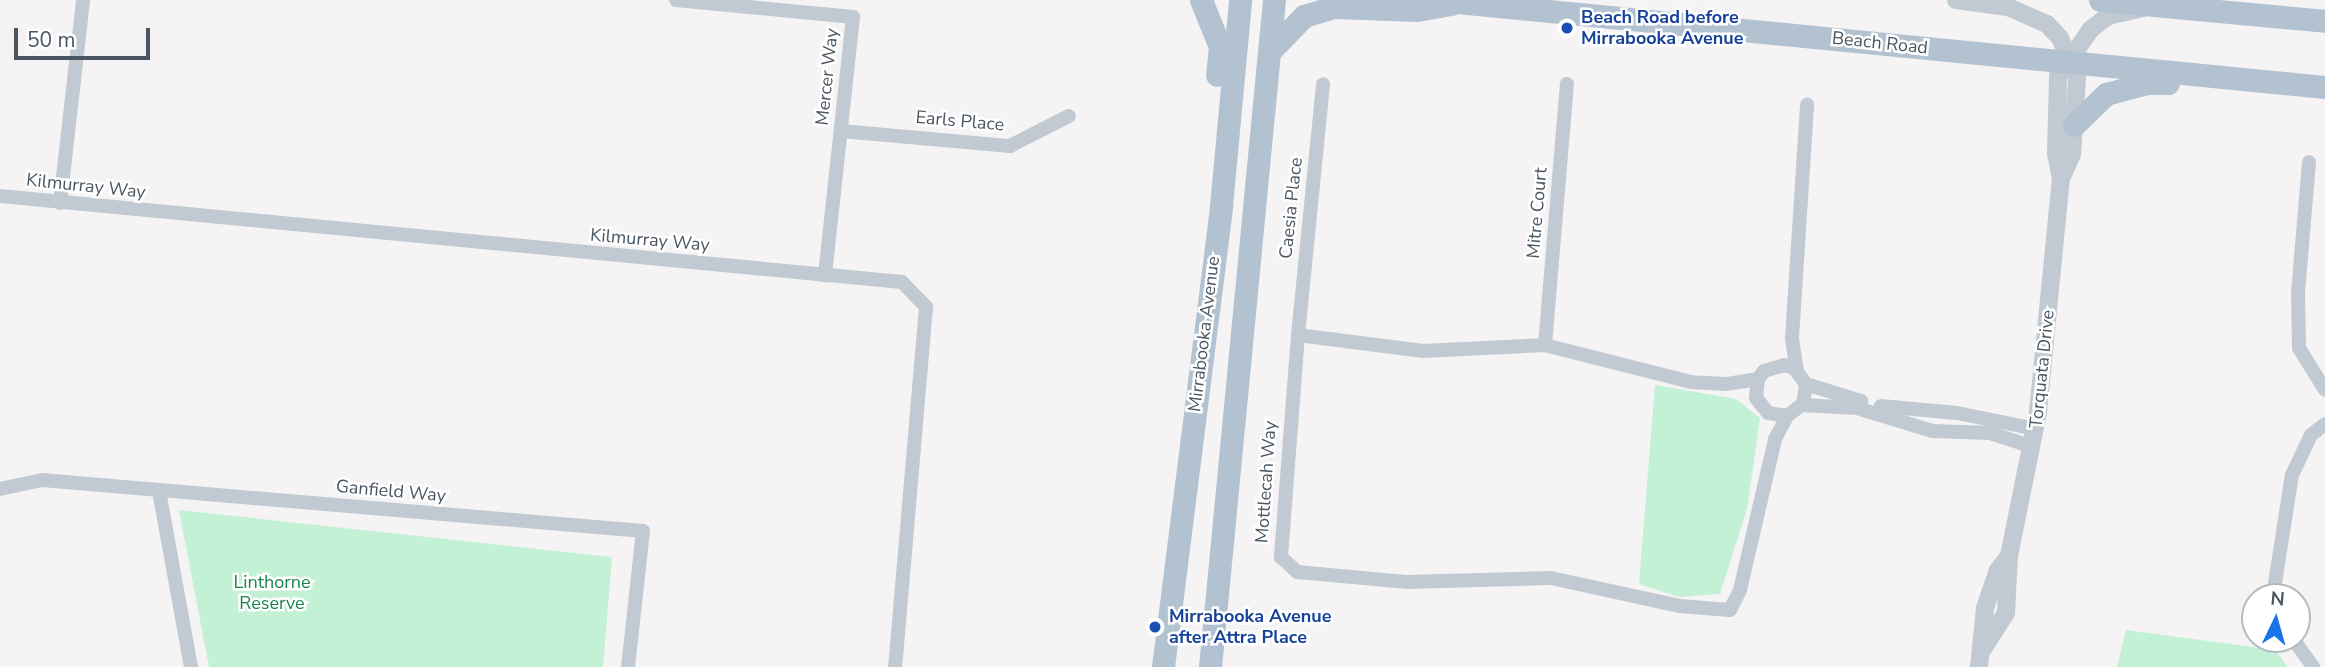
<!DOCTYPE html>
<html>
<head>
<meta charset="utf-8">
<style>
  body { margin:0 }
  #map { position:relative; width:2325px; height:667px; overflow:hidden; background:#f5f3f3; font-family:"Nunito Sans",sans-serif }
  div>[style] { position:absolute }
  .green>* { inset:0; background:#c3f1d5 }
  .minor>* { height:14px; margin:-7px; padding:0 7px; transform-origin:7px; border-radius:7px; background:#c1cad2 }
  .tertiary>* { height:18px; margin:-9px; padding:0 9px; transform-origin:9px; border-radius:9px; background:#c1cad2 }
  .primary>* { height:23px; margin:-11.5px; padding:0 11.5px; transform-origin:11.5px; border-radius:11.5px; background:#b3c2d1 }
  .dots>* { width:19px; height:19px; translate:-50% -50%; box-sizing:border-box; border:4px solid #fff; border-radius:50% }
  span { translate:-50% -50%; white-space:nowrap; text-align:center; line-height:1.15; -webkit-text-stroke:5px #fff; paint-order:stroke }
  .transit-label { font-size:18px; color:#164399; font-weight:700 }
  .left { translate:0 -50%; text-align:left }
  .street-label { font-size:18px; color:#4a5661 }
  .park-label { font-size:18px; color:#17864f }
  .north { position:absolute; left:2241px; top:583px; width:70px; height:70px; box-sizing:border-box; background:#fff; border:2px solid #b7bbc0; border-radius:50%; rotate:5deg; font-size:19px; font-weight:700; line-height:28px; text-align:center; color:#4a5661 }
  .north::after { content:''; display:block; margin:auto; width:24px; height:32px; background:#1a73e8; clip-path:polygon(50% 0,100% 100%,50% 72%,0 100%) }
  .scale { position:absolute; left:14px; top:28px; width:136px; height:32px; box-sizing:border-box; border:4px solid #4a5661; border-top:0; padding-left:9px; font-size:21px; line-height:24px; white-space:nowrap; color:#4a5661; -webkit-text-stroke:5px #fff; paint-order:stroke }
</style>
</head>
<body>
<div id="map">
  <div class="green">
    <div style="clip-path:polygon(1655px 385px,1736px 399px,1760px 418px,1747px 509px,1720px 594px,1679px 597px,1639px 584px)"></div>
    <div style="clip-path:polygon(179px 510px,612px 557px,603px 667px,209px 667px)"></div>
    <div style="clip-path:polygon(2126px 630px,2276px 650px,2287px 667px,2117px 667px)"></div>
  </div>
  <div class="minor">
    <div style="left:676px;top:0;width:178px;rotate:5.5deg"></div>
    <div style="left:853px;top:17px;width:260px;rotate:96.2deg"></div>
    <div style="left:841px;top:131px;width:170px;rotate:5.1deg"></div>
    <div style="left:1010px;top:146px;width:66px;rotate:-27deg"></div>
    <div style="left:2309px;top:162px;width:132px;rotate:94.8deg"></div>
    <div style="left:2298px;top:294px;width:54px;rotate:88.9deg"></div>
    <div style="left:2299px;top:348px;width:49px;rotate:58.2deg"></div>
    <div style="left:0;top:196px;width:906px;rotate:5.45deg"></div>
    <div style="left:902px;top:282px;width:35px;rotate:46deg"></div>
    <div style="left:926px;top:307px;width:361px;rotate:94.9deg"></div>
    <div style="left:60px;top:203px;width:204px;rotate:-83.5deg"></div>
    <div style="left:1298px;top:335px;width:252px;rotate:-84.3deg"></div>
    <div style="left:1545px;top:345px;width:262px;rotate:-85.2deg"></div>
    <div style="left:1797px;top:371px;width:33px;rotate:-99deg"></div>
    <div style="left:1792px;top:338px;width:234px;rotate:-86.3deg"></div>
    <div style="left:1758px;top:379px;width:19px;rotate:96deg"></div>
    <div style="left:1756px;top:398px;width:19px;rotate:51deg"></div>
    <div style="left:1768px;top:413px;width:19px;rotate:9deg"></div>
    <div style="left:1787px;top:416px;width:20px;rotate:-37deg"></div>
    <div style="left:1803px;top:404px;width:20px;rotate:-81deg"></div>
    <div style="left:1806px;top:384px;width:20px;rotate:-127deg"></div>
    <div style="left:1794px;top:368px;width:10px;rotate:-163deg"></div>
    <div style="left:1784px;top:365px;width:21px;rotate:163deg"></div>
    <div style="left:1764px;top:371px;width:10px;rotate:127deg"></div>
    <div style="left:1758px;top:379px;width:31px;rotate:171deg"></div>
    <div style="left:1727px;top:384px;width:36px;rotate:-177deg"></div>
    <div style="left:1691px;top:382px;width:151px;rotate:-165.8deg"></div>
    <div style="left:1545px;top:345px;width:122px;rotate:177.2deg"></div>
    <div style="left:1423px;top:351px;width:126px;rotate:-172.7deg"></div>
    <div style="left:1298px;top:335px;width:223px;rotate:94.4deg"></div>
    <div style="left:1281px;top:557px;width:22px;rotate:43deg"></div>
    <div style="left:1297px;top:572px;width:109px;rotate:5.2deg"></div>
    <div style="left:1406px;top:582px;width:145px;rotate:-1.6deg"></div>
    <div style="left:1551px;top:578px;width:131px;rotate:12.3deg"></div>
    <div style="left:1679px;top:606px;width:51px;rotate:4.5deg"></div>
    <div style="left:1730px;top:610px;width:22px;rotate:-63deg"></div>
    <div style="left:1740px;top:590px;width:155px;rotate:-76.9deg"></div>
    <div style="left:1775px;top:439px;width:26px;rotate:-62deg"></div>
    <div style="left:1806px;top:384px;width:58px;rotate:17.2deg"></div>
    <div style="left:1802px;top:405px;width:55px;rotate:3.1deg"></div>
    <div style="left:1857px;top:408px;width:78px;rotate:17deg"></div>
    <div style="left:1932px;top:431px;width:58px;rotate:2deg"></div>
    <div style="left:1990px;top:433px;width:45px;rotate:18deg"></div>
    <div style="left:1881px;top:406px;width:76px;rotate:5.3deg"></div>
    <div style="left:1957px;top:413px;width:81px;rotate:11.4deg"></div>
    <div style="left:0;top:489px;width:43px;rotate:-12.1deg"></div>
    <div style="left:42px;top:480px;width:603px;rotate:4.85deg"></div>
    <div style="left:643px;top:531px;width:137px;rotate:96.3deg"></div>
    <div style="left:159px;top:491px;width:179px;rotate:79.7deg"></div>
    <div style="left:2277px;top:597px;width:14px;rotate:-98deg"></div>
    <div style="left:2275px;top:583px;width:109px;rotate:-81.1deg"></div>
    <div style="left:2292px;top:475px;width:44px;rotate:-64.6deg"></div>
    <div style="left:2311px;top:435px;width:18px;rotate:-38deg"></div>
    <div style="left:2293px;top:639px;width:34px;rotate:54deg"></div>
  </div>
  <div class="tertiary">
    <div style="left:1956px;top:0;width:52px;rotate:7.7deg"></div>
    <div style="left:2008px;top:7px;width:43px;rotate:23.6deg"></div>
    <div style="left:2047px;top:24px;width:19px;rotate:47deg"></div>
    <div style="left:2060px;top:38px;width:43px;rotate:67deg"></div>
    <div style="left:2077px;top:78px;width:76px;rotate:93.8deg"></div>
    <div style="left:2072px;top:154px;width:27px;rotate:114deg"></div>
    <div style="left:1983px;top:649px;width:43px;rotate:-57.4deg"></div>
    <div style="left:2006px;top:613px;width:57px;rotate:-87deg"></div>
    <div style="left:2009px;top:556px;width:147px;rotate:-78.6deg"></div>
    <div style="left:2038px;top:412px;width:234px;rotate:-84.4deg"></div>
    <div style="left:2061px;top:179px;width:26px;rotate:-101deg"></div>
    <div style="left:2056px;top:153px;width:77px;rotate:-88.5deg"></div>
    <div style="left:2058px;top:76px;width:57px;rotate:-54.9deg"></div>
    <div style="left:2091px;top:29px;width:21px;rotate:-37deg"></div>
    <div style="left:2108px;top:16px;width:36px;rotate:-13deg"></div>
    <div style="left:1979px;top:667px;width:59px;rotate:-84.2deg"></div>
    <div style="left:1985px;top:608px;width:40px;rotate:-71.1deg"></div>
    <div style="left:1998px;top:570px;width:18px;rotate:-52deg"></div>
  </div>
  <div class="primary">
    <div style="left:1201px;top:0;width:51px;rotate:68deg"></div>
    <div style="left:1220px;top:47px;width:28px;rotate:96deg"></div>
    <div style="left:1436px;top:0;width:893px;rotate:5.59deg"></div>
    <div style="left:2100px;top:0;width:226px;rotate:5.3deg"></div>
    <div style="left:1270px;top:51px;width:49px;rotate:-45.8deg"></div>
    <div style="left:1304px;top:16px;width:31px;rotate:-17deg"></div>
    <div style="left:1334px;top:7px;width:83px;rotate:2.1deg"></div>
    <div style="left:1417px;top:10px;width:36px;rotate:-10deg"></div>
    <div style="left:2074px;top:125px;width:45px;rotate:-44.1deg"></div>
    <div style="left:2106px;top:94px;width:42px;rotate:-15deg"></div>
    <div style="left:2147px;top:83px;width:21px"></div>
    <div style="left:1163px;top:667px;width:465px;rotate:-82.8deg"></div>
    <div style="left:1221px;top:206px;width:207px;rotate:-84.7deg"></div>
    <div style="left:1210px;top:667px;width:670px;rotate:-84.52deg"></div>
  </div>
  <div class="dots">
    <div style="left:1567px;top:28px;background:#1a4fb4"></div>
    <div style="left:1155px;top:627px;background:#1a4fb4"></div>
  </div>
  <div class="transit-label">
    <span class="left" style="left:1581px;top:28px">Beach Road before<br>Mirrabooka Avenue</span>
    <span class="left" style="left:1169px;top:627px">Mirrabooka Avenue<br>after Attra Place</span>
  </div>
  <div class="street-label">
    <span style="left:1880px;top:43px;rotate:6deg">Beach Road</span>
    <span style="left:827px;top:77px;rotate:-84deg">Mercer Way</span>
    <span style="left:960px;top:121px;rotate:5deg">Earls Place</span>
    <span style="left:86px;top:186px;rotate:6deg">Kilmurray Way</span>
    <span style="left:1291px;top:208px;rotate:-84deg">Caesia Place</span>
    <span style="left:1537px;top:213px;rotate:-85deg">Mitre Court</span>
    <span style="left:650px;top:240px;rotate:5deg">Kilmurray Way</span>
    <span style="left:1204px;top:334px;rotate:-83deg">Mirrabooka Avenue</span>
    <span style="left:2042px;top:369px;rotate:-84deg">Torquata Drive</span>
    <span style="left:1266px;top:482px;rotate:-86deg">Mottlecah Way</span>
    <span style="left:391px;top:491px;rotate:5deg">Ganfield Way</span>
  </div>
  <div class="park-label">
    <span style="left:272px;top:593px">Linthorne<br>Reserve</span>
  </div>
  <div class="north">N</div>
  <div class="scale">50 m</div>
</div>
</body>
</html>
